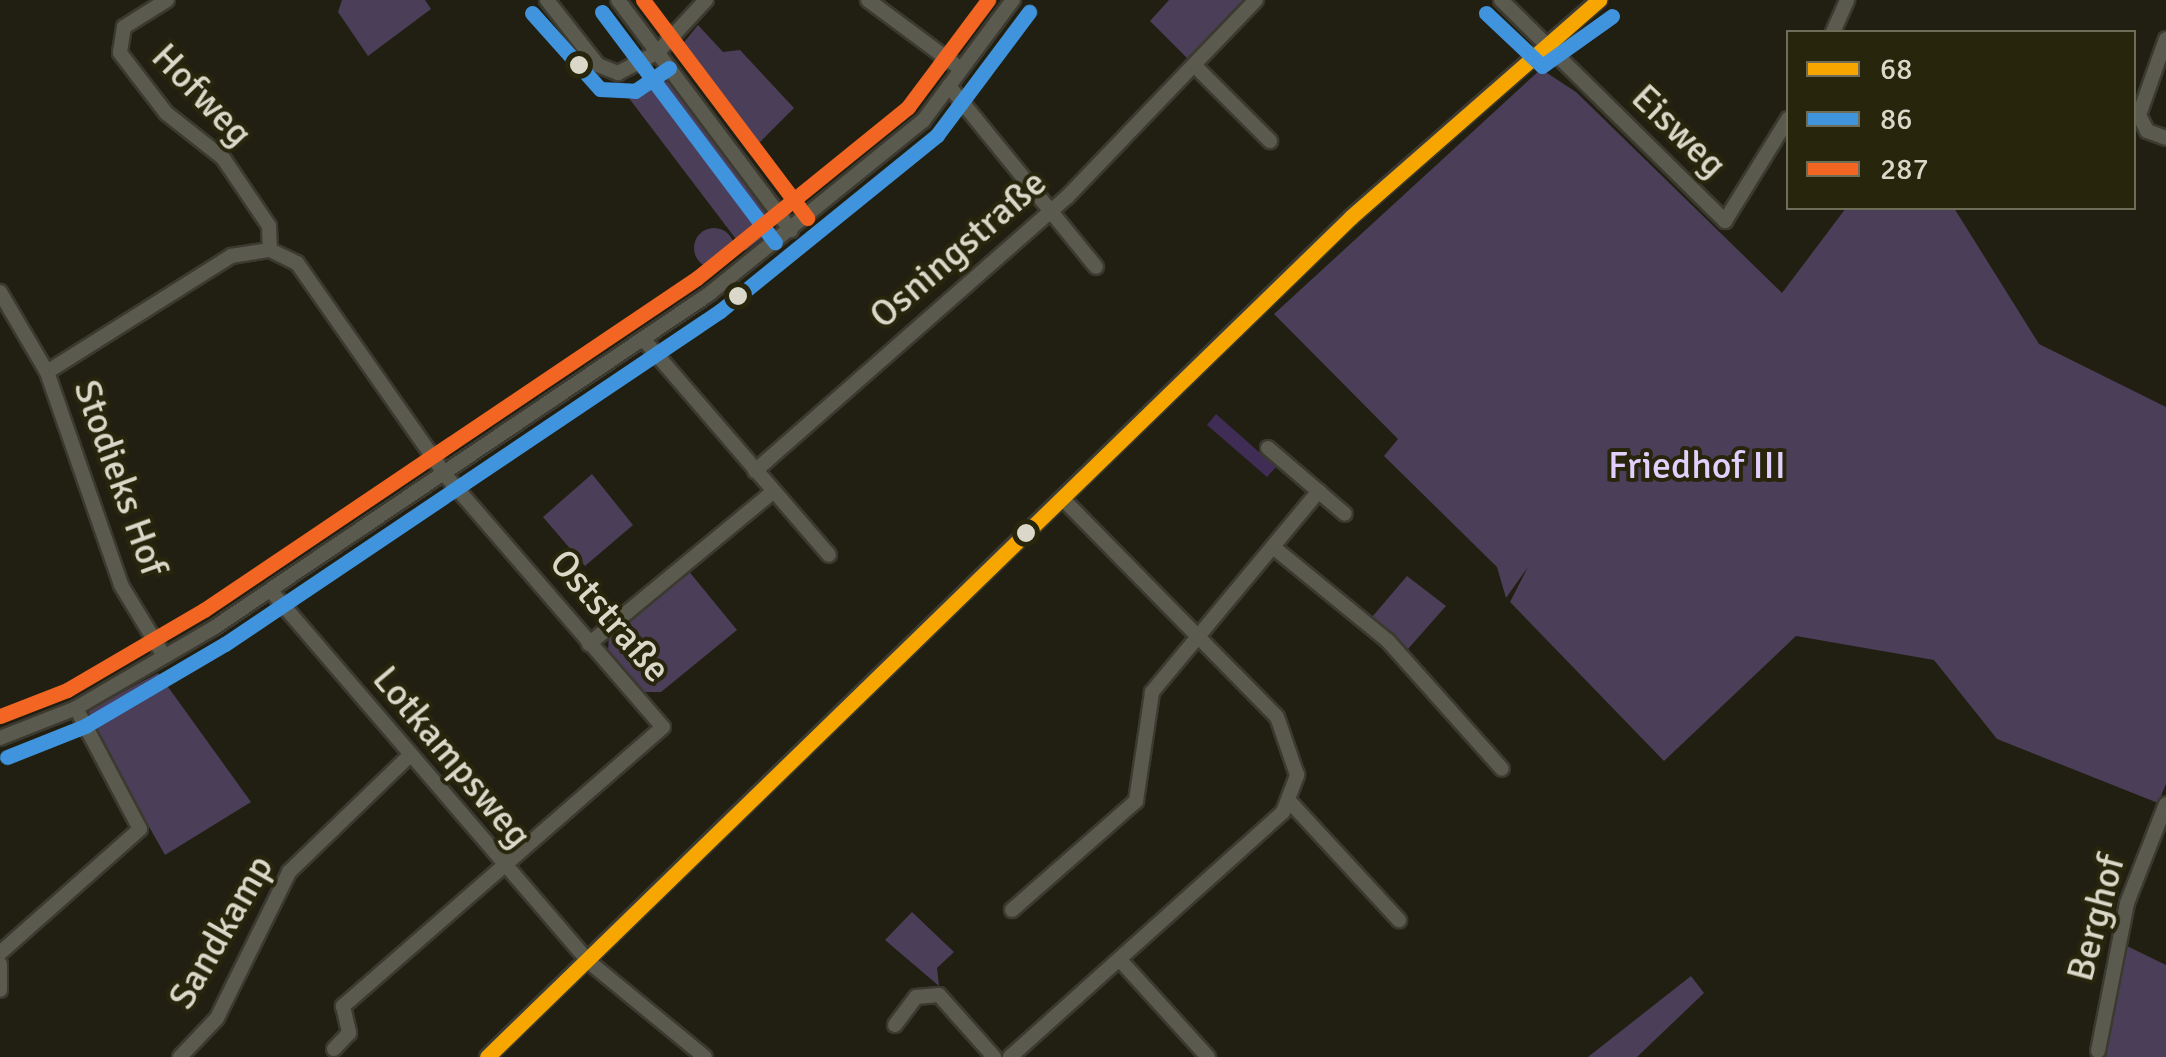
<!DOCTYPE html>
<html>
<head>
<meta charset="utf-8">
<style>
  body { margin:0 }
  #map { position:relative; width:2166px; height:1057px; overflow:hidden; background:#211f11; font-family:Signika,sans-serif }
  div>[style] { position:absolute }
  .green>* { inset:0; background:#4b3e59 }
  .round { border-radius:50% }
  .water>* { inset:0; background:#402d55 }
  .roads { filter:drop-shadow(2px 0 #3c3a30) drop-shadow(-2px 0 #3c3a30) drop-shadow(0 2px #3c3a30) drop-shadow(0 -2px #3c3a30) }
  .minor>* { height:14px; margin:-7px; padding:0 7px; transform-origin:7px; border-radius:7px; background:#5b5a4f }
  .bus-1>* { height:15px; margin:-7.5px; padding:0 7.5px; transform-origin:7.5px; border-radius:7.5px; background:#f7a600 }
  .bus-2>* { height:15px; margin:-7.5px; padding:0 7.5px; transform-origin:7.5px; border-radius:7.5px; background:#4094de }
  .bus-3>* { height:15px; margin:-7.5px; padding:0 7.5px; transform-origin:7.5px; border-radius:7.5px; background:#f26522 }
  .dots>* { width:28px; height:28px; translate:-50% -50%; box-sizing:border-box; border:5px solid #27250b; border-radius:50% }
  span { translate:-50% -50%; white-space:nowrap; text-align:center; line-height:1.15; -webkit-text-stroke:8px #27250b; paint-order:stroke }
  .street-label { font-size:38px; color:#d9d8c9 }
  .park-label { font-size:38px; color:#e2cffe }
  .legend { position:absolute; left:1786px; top:30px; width:350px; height:180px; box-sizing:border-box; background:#27250b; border:2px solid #6e6d57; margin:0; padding:12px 18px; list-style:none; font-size:30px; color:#d9d8c9 }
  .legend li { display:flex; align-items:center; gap:20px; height:50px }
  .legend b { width:50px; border:2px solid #6e6d57 }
</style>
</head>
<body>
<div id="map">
  <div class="green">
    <div style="clip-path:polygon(342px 0,425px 0,431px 9px,368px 56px,338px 12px)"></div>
    <div style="clip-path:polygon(1169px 0,1246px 0,1194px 65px,1150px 21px)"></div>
    <div style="clip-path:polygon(698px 25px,723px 52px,740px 50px,794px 108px,749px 153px,682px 63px,681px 46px)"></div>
    <div style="clip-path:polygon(1541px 69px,1576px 92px,1782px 293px,1846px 208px,1954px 208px,2039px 344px,2166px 407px,2166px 784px,2158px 803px,1997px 739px,1934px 660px,1796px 636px,1664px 761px,1510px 602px,1528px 567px,1506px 598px,1497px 567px,1384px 456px,1398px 439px,1274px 314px)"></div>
    <div style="clip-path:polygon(652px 75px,672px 84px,767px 215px,765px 236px,745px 251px,625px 93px)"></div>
    <div class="round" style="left:694px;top:228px;width:40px;height:40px"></div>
    <div style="clip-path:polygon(592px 474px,633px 525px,585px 566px,543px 517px)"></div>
    <div style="clip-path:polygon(687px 569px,737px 630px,661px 692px,644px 692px,608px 652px,609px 635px)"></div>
    <div style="clip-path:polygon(1407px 576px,1446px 606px,1408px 649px,1372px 617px)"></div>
    <div style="clip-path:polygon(158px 673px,251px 802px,165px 855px,89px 720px,89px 710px)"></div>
    <div style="clip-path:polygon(912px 912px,954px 952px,937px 968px,939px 986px,885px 940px)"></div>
    <div style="clip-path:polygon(2127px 946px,2166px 965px,2166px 1057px,2106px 1057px)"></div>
    <div style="clip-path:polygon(1691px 976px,1704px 993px,1637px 1057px,1588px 1057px)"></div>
  </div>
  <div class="water">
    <div style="clip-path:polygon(1216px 414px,1276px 467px,1267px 477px,1207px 425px)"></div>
  </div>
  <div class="roads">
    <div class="minor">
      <div style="left:167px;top:0;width:51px;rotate:147.9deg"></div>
      <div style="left:124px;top:27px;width:26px;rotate:99deg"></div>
      <div style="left:120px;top:53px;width:76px;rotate:52.5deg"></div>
      <div style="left:166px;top:113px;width:73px;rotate:38.3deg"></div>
      <div style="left:223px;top:158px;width:82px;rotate:55.9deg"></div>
      <div style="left:269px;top:226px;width:24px;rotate:88deg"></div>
      <div style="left:547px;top:0;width:83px;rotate:51.9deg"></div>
      <div style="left:598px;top:65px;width:22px;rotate:22deg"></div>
      <div style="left:618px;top:73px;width:45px;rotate:-27.7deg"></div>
      <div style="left:658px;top:52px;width:71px;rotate:-47.3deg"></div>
      <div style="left:618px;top:0;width:288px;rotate:53.1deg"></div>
      <div style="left:868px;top:0;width:116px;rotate:36.6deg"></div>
      <div style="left:1501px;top:0;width:315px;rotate:44.6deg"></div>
      <div style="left:1725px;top:221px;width:120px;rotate:-58.3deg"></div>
      <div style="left:1833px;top:32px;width:35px;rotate:-66deg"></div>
      <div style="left:2166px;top:39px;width:81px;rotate:109.6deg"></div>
      <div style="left:2139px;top:115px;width:18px;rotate:63deg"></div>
      <div style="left:2147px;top:131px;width:20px;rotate:20deg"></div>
      <div style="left:1198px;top:69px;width:102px;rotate:45deg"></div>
      <div style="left:949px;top:86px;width:233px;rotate:50.9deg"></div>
      <div style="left:0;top:292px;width:93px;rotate:59.6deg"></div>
      <div style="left:47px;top:372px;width:225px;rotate:70.8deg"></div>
      <div style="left:121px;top:585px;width:83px;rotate:58.8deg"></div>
      <div style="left:645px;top:341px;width:282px;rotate:49.3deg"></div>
      <div style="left:47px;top:372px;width:218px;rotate:-32.2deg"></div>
      <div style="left:231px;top:256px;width:39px;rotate:-9deg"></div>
      <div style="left:270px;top:250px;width:30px;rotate:26deg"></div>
      <div style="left:297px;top:263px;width:261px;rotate:55deg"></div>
      <div style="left:447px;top:477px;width:330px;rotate:49.2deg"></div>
      <div style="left:663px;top:727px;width:425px;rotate:138.9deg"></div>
      <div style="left:343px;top:1006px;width:28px;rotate:77deg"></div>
      <div style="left:349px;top:1033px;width:22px;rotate:133deg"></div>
      <div style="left:1268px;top:448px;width:101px;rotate:40.6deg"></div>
      <div style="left:755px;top:471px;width:415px;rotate:-41.3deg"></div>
      <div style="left:1067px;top:197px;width:273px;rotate:-46.2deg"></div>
      <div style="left:1278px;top:551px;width:142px;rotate:39.3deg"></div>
      <div style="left:1388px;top:641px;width:171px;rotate:48.3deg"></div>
      <div style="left:271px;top:591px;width:487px;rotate:49.4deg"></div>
      <div style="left:588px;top:961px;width:151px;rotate:39.4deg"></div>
      <div style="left:589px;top:644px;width:239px;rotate:-39.6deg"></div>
      <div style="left:0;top:738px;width:82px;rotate:-21.5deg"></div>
      <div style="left:76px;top:708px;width:161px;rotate:-30.2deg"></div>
      <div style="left:215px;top:627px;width:596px;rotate:-33.98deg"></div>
      <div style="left:709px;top:294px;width:275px;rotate:-39deg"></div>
      <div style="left:923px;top:121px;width:151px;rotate:-53.4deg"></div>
      <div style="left:1290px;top:802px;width:161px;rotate:47.3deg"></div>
      <div style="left:1012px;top:910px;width:165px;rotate:-41.3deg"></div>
      <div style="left:1136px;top:801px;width:110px;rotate:-81.6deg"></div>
      <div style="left:1152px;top:692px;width:261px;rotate:-50.3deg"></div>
      <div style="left:0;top:953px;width:187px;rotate:-41.5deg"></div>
      <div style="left:140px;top:829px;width:137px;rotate:-117.9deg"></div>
      <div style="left:1120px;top:960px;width:131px;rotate:47.8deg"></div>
      <div style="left:0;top:964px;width:26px;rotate:90deg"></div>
      <div style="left:895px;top:1025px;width:35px;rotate:-53deg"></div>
      <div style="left:916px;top:997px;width:23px;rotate:-5deg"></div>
      <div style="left:939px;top:995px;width:83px;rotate:48.4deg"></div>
      <div style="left:2098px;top:1051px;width:151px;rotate:-78.9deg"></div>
      <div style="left:2127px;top:903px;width:106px;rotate:-68.5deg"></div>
      <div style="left:180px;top:1057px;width:54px;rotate:-46.5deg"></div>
      <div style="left:217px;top:1018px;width:163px;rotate:-63.7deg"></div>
      <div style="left:289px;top:872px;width:164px;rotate:-44deg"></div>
      <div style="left:487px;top:1057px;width:1205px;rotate:-44.19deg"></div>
      <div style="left:1351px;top:217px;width:330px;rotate:-41.2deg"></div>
      <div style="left:1010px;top:1057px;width:367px;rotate:-41.9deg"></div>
      <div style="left:1283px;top:812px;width:40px;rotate:-69deg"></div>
      <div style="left:1297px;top:775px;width:61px;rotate:-109deg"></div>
      <div style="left:1277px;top:717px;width:305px;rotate:-134.5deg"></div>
    </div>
  </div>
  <div class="bus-1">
    <div style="left:487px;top:1057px;width:1205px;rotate:-44.19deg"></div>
    <div style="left:1351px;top:217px;width:330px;rotate:-41.2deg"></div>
  </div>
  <div class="bus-2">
    <div style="left:602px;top:12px;width:288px;rotate:53.1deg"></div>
    <div style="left:532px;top:13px;width:102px;rotate:48.2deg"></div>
    <div style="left:600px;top:89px;width:35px;rotate:3deg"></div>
    <div style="left:635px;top:91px;width:41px;rotate:-34.1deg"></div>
    <div style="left:1486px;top:13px;width:77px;rotate:43.4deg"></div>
    <div style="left:1542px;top:66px;width:86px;rotate:-35.5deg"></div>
    <div style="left:7px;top:757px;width:84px;rotate:-21.7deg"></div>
    <div style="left:85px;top:726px;width:162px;rotate:-30.4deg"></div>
    <div style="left:225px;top:644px;width:597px;rotate:-33.93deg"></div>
    <div style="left:720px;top:311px;width:279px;rotate:-39deg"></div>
    <div style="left:937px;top:135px;width:154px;rotate:-53.2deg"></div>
  </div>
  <div class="bus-3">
    <div style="left:643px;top:0;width:273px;rotate:53deg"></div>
    <div style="left:0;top:716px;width:72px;rotate:-21.2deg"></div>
    <div style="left:67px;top:690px;width:159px;rotate:-30.3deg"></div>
    <div style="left:204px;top:610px;width:594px;rotate:-33.96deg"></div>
    <div style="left:697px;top:278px;width:272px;rotate:-39deg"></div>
    <div style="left:908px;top:107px;width:134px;rotate:-53.2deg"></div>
  </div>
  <div class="dots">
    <div style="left:579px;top:65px;background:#d9d8c9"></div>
    <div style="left:738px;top:296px;background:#d9d8c9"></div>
    <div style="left:1026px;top:533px;background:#d9d8c9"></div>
  </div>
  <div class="street-label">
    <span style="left:202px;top:95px;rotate:46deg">Hofweg</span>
    <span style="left:1679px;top:131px;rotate:44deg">Eisweg</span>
    <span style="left:958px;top:249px;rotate:-41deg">Osningstraße</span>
    <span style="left:120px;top:478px;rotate:70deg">Stodieks Hof</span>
    <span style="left:610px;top:616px;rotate:49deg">Oststraße</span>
    <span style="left:452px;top:757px;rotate:50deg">Lotkampsweg</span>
    <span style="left:2096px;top:918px;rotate:-75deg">Berghof</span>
    <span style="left:221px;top:932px;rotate:-60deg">Sandkamp</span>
  </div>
  <div class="park-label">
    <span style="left:1697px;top:466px">Friedhof III</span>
  </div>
  <ul class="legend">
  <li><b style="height:12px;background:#f7a600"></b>68</li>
  <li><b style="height:12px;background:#4094de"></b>86</li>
  <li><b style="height:12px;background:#f26522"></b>287</li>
  </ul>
</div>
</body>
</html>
